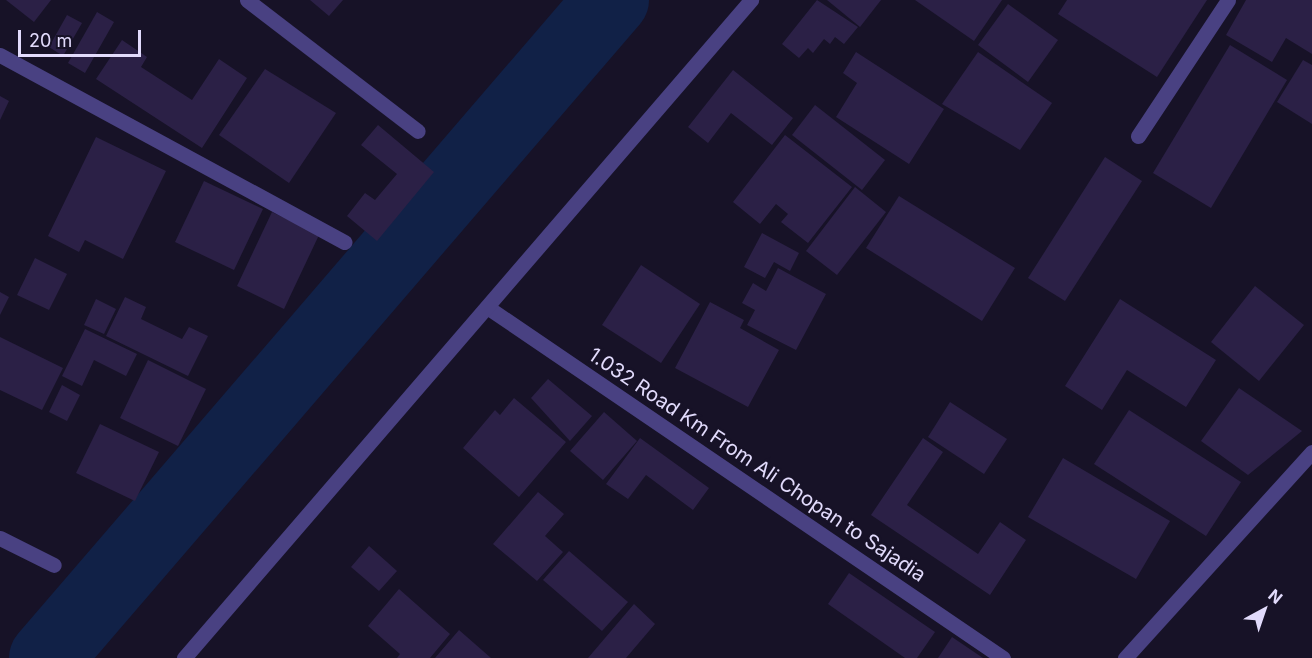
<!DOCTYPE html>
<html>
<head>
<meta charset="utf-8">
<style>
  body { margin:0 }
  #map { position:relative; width:1312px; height:658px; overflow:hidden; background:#171227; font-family:Inter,sans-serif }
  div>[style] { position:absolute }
  .river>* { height:74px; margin:-37px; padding:0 37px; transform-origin:37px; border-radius:37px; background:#112147 }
  .building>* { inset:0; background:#2b2046 }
  .street>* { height:15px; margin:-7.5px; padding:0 7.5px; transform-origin:7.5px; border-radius:7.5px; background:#494182 }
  span { translate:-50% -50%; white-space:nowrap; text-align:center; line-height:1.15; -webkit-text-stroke:4.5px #171227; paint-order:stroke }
  .street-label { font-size:20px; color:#e2dbfc }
  .north { position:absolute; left:1234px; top:580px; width:60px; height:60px; -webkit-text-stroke:4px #171227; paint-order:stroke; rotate:40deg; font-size:16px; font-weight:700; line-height:24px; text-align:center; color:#e2dbfc }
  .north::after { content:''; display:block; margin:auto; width:21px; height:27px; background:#e2dbfc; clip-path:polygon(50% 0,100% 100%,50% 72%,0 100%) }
  .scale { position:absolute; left:18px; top:30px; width:123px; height:27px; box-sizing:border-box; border:3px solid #e2dbfc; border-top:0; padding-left:8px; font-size:18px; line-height:21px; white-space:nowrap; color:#e2dbfc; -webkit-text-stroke:4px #171227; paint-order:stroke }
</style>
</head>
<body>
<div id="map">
  <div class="river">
    <div style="left:46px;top:658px;width:868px;rotate:-49.3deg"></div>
  </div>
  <div class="building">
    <div style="clip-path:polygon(6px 0,51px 0,34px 22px)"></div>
    <div style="clip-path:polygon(310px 0,343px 0,329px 16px)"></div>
    <div style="clip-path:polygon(817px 0,858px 27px,844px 44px,835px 37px,830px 44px,824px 39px,813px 53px,808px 48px,799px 58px,782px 44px)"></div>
    <div style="clip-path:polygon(827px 0,881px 0,860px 27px)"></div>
    <div style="clip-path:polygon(915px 0,1002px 0,974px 41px)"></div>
    <div style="clip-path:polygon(1067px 0,1207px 0,1157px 77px,1058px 14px)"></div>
    <div style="clip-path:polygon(1246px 0,1312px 0,1312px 54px,1286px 38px,1272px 62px,1226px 35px)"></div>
    <div style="clip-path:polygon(1008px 4px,1058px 40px,1028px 82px,978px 45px)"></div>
    <div style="clip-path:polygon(97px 12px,114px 22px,85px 73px,68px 63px)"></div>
    <div style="clip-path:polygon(67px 15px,82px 23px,63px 56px,49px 47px)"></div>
    <div style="clip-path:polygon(122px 40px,147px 57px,141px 67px,192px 100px,219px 59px,247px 78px,202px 148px,96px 79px)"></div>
    <div style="clip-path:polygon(1230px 45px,1287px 80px,1211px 208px,1153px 173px)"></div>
    <div style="clip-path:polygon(856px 52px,944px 109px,909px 164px,836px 117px,857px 83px,843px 73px)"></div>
    <div style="clip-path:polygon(978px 52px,1052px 103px,1020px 150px,942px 104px)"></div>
    <div style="clip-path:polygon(1303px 60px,1312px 65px,1312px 124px,1277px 102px)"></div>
    <div style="clip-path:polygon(265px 69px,336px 113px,289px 183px,219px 135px)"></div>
    <div style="clip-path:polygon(733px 70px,793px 118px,772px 145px,731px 113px,708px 143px,688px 127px)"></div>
    <div style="clip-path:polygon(0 96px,9px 101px,0 120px)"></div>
    <div style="clip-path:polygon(815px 105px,885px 160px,862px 190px,792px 135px)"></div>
    <div style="clip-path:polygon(378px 125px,434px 172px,377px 241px,347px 216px,365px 193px,375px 200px,397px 174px,361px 145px)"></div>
    <div style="clip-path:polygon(785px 135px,852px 187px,808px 243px,781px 222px,788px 214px,776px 204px,760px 224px,733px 202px)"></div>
    <div style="clip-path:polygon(96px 137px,166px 171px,123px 259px,85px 240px,79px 252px,48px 236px)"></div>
    <div style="clip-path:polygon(1105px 157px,1142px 181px,1065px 301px,1028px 278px)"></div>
    <div style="clip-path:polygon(204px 181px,263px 209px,234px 270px,175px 242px)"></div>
    <div style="clip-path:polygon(855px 187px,886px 212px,837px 275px,806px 251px)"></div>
    <div style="clip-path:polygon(899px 196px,1015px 268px,982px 321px,866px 248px)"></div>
    <div style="clip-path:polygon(272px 212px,319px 235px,284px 309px,237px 286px)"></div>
    <div style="clip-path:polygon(762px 233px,799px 253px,790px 271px,774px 262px,765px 278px,744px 267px)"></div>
    <div style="clip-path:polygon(35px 258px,67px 274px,49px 310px,17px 295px)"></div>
    <div style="clip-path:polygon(641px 265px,700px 304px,661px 363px,602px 325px)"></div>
    <div style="clip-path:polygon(778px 268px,826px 294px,796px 350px,747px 325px,755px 310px,742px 303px,753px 283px,766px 291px)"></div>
    <div style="clip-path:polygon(1255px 286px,1304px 325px,1259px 381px,1211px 342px)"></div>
    <div style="clip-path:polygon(0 292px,9px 297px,0 315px)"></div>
    <div style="clip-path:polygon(125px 297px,146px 307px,141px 319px,182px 339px,189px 327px,208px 336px,188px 376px,106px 336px)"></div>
    <div style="clip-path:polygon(96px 299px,116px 309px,104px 334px,84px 325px)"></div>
    <div style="clip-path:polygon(1120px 299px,1216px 360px,1186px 407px,1127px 370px,1102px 410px,1065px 386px)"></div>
    <div style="clip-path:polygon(710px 302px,744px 320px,740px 328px,779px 350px,748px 407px,675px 368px)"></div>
    <div style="clip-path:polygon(85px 329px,137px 354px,126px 376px,94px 360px,82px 386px,62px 376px)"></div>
    <div style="clip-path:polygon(0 337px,63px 368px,42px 410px,0 390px)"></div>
    <div style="clip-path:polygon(148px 360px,206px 389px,178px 446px,120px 418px)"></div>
    <div style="clip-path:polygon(548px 379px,592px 416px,570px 441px,531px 398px)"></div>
    <div style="clip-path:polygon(62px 385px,80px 395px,67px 421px,49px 412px)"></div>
    <div style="clip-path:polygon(1239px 388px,1302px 431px,1248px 475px,1201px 441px)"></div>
    <div style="clip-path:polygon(514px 398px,566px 442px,519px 497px,463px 448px,495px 410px,500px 415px)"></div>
    <div style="clip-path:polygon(950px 402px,1007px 439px,984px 474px,928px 437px)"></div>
    <div style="clip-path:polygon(1129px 410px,1241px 482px,1206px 536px,1094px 464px)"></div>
    <div style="clip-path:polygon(604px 412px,637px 441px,603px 480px,570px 451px)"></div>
    <div style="clip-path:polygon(100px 424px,159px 452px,135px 501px,76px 473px)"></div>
    <div style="clip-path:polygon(640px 438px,709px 488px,693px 510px,646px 475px,628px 499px,606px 484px)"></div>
    <div style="clip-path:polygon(923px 438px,943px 452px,907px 505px,978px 554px,1000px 522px,1026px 540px,990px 595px,871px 515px)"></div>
    <div style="clip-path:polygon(1063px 458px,1170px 521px,1136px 579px,1028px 517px)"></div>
    <div style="clip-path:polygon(538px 492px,564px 514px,545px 536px,563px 552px,537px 581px,493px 544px)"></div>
    <div style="clip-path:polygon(369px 546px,397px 571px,379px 591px,351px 567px)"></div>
    <div style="clip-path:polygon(569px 551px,628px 602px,602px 631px,543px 580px)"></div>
    <div style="clip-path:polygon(849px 573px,935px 632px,917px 658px,905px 658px,828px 604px)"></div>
    <div style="clip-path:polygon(399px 589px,450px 634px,430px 658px,397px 658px,400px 654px,368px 626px)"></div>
    <div style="clip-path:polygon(634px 604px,655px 624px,626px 658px,588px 658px)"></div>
    <div style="clip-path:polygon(459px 630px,491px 658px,435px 658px)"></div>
    <div style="clip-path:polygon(952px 637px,983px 658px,938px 658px)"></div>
  </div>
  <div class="street">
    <div style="left:247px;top:0;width:215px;rotate:37.5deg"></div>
    <div style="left:0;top:55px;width:392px;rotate:28.5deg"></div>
    <div style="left:1138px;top:136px;width:163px;rotate:-56.5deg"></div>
    <div style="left:487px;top:307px;width:624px;rotate:34.22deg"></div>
    <div style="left:0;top:538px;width:60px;rotate:26.6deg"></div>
    <div style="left:184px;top:658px;width:869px;rotate:-49.25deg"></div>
    <div style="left:1125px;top:658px;width:278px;rotate:-47.8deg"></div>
  </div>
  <div class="street-label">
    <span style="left:757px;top:465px;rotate:34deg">1.032 Road Km From Ali Chopan to Sajadia</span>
  </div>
  <div class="north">N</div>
  <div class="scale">20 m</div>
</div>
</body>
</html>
